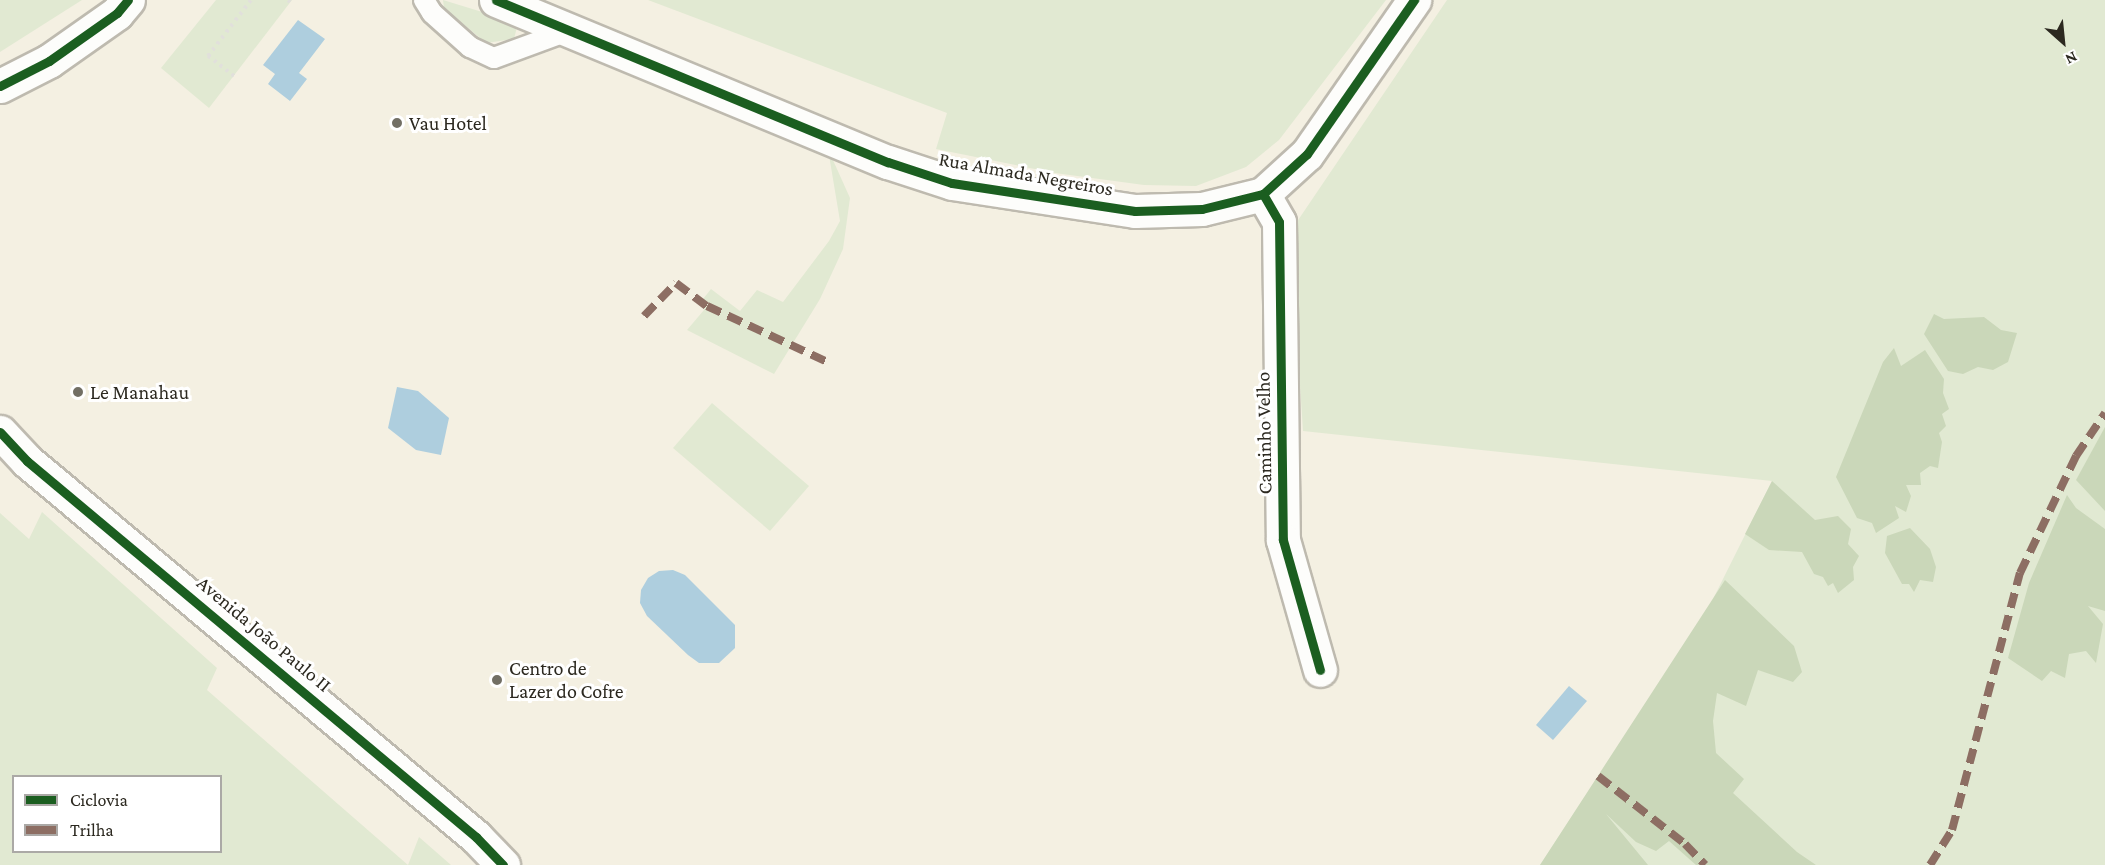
<!DOCTYPE html>
<html>
<head>
<meta charset="utf-8">
<style>
  body { margin:0 }
  #map { position:relative; width:2105px; height:865px; overflow:hidden; background:#f4f0e2; font-family:"Crimson Pro",serif }
  div>[style] { position:absolute }
  .green>* { inset:0; background:#e1e9d2 }
  .forest>* { inset:0; background:#cad7b9 }
  .water>* { inset:0; background:#aecede }
  .path>* { height:4px; margin-top:-2px; transform-origin:0; background:repeating-linear-gradient(90deg,#e1e0db 0 3px,transparent 0 7.5px) }
  .roads { filter:drop-shadow(2px 0 #bebaaf) drop-shadow(-2px 0 #bebaaf) drop-shadow(0 2px #bebaaf) drop-shadow(0 -2px #bebaaf) }
  .lane>* { height:20px; margin:-10px; padding:0 10px; transform-origin:10px; border-radius:10px; background:#fdfdfb }
  .street>* { height:33px; margin:-16.5px; padding:0 16.5px; transform-origin:16.5px; border-radius:16.5px; background:#fdfdfb }
  .quiet>* { height:8px; margin-top:-4px; transform-origin:0; background:repeating-linear-gradient(90deg,#8d6e63 0 15px,transparent 0 23px) }
  .cycleway>* { height:9px; margin:-4.5px; padding:0 4.5px; transform-origin:4.5px; border-radius:4.5px; background:#1b5e20 }
  .dots>* { width:16px; height:16px; translate:-50% -50%; box-sizing:border-box; border:3px solid #fff; border-radius:50% }
  span { translate:-50% -50%; white-space:nowrap; text-align:center; line-height:1.15; -webkit-text-stroke:6px #fff; paint-order:stroke }
  .poi-label { font-size:20px; color:#2c2920 }
  .left { translate:0 -50%; text-align:left }
  .street-label { font-size:20px; color:#2c2920 }
  .legend { position:absolute; left:12px; top:775px; width:210px; height:78px; box-sizing:border-box; background:#fff; border:2px solid #aba9a6; margin:0; padding:8px 10px; list-style:none; font-size:18px; color:#2c2920 }
  .legend li { display:flex; align-items:center; gap:12px; height:30px }
  .legend b { width:30px; border:2px solid #aba9a6 }
  .north { position:absolute; left:2033px; top:12px; width:60px; height:60px; -webkit-text-stroke:4px #fff; paint-order:stroke; rotate:153deg; font-size:16px; font-weight:700; line-height:24px; text-align:center; color:#2c2920 }
  .north::after { content:''; display:block; margin:auto; width:21px; height:27px; background:#2c2920; clip-path:polygon(50% 0,100% 100%,50% 72%,0 100%) }
</style>
</head>
<body>
<div id="map">
  <div class="green">
    <div style="clip-path:polygon(0 0,82px 0,0 52px)"></div>
    <div style="clip-path:polygon(216px 0,292px 0,209px 108px,161px 68px)"></div>
    <div style="clip-path:polygon(443px 0,518px 23px,514px 39px,486px 43px,444px 8px)"></div>
    <div style="clip-path:polygon(648px 0,1386px 0,1279px 140px,1246px 167px,1196px 186px,1144px 185px,1055px 173px,936px 149px,947px 113px)"></div>
    <div style="clip-path:polygon(1447px 0,2105px 0,2105px 865px,1540px 865px,1706px 613px,1772px 481px,1303px 431px,1290px 232px)"></div>
    <div style="clip-path:polygon(828px 149px,850px 198px,843px 249px,820px 299px,774px 374px,687px 330px,704px 310px,703px 299px,711px 289px,740px 311px,757px 290px,783px 302px,829px 241px,840px 221px)"></div>
    <div style="clip-path:polygon(712px 403px,809px 486px,770px 531px,673px 448px)"></div>
    <div style="clip-path:polygon(evenodd,42px 512px,217px 668px,207px 690px,408px 865px,419px 837px,451px 865px,0 865px,0 513px,29px 539px,42px 512px,14px 776px,220px 776px,220px 852px,14px 852px,14px 776px)"></div>
  </div>
  <div class="forest">
    <div style="clip-path:polygon(1934px 314px,1944px 319px,1984px 317px,2001px 330px,2017px 333px,2008px 362px,1993px 370px,1978px 367px,1963px 374px,1948px 371px,1924px 334px)"></div>
    <div style="clip-path:polygon(1894px 348px,1901px 366px,1925px 350px,1944px 379px,1943px 393px,1949px 409px,1942px 414px,1946px 426px,1939px 433px,1942px 442px,1938px 468px,1930px 466px,1920px 473px,1921px 485px,1906px 485px,1911px 496px,1906px 512px,1895px 506px,1899px 518px,1876px 533px,1872px 523px,1857px 518px,1836px 477px,1883px 362px)"></div>
    <div style="clip-path:polygon(2105px 427px,2105px 511px,2076px 480px)"></div>
    <div style="clip-path:polygon(1772px 481px,1815px 520px,1838px 516px,1851px 529px,1848px 544px,1859px 556px,1853px 567px,1854px 580px,1838px 593px,1833px 583px,1828px 586px,1823px 577px,1814px 574px,1802px 552px,1769px 550px,1745px 534px)"></div>
    <div style="clip-path:polygon(2067px 495px,2076px 508px,2105px 529px,2105px 611px,2088px 606px,2103px 624px,2096px 663px,2086px 651px,2069px 654px,2065px 678px,2051px 671px,2042px 681px,2008px 658px,2029px 583px)"></div>
    <div style="clip-path:polygon(1910px 528px,1930px 549px,1936px 567px,1933px 582px,1920px 580px,1914px 592px,1909px 584px,1902px 584px,1885px 553px,1887px 536px)"></div>
    <div style="clip-path:polygon(1725px 580px,1794px 646px,1802px 672px,1793px 682px,1758px 670px,1746px 706px,1717px 693px,1713px 721px,1716px 753px,1744px 779px,1733px 793px,1797px 852px,1816px 865px,1696px 865px,1669px 841px,1656px 851px,1636px 842px,1606px 814px,1648px 865px,1540px 865px)"></div>
  </div>
  <div class="water">
    <div style="clip-path:polygon(298px 20px,325px 39px,299px 73px,307px 79px,290px 101px,268px 84px,275px 74px,263px 65px)"></div>
    <div style="clip-path:polygon(397px 387px,418px 391px,449px 418px,441px 455px,416px 450px,388px 428px)"></div>
    <div style="clip-path:polygon(673px 570px,685px 575px,735px 625px,735px 648px,719px 663px,699px 663px,688px 655px,647px 616px,640px 603px,641px 590px,648px 578px,659px 571px)"></div>
    <div style="clip-path:polygon(1569px 686px,1587px 701px,1553px 740px,1536px 725px)"></div>
  </div>
  <div class="path">
    <div style="left:288px;top:0;width:3px;rotate:45deg"></div>
    <div style="left:234px;top:76px;width:33px;rotate:-142deg"></div>
    <div style="left:208px;top:56px;width:71px;rotate:-52.5deg"></div>
  </div>
  <div class="roads">
    <div class="lane">
      <div style="left:424px;top:0;width:15px;rotate:58deg"></div>
      <div style="left:432px;top:13px;width:51px;rotate:41.8deg"></div>
      <div style="left:470px;top:47px;width:26px;rotate:25deg"></div>
      <div style="left:494px;top:58px;width:81px;rotate:-20.2deg"></div>
    </div>
    <div class="street">
      <div style="left:496px;top:0;width:424px;rotate:22.5deg"></div>
      <div style="left:888px;top:162px;width:67px;rotate:18.2deg"></div>
      <div style="left:952px;top:183px;width:185px;rotate:8.7deg"></div>
      <div style="left:1135px;top:211px;width:67px;rotate:-1.7deg"></div>
      <div style="left:1202px;top:209px;width:63px;rotate:-13.8deg"></div>
      <div style="left:1263px;top:194px;width:59px;rotate:-42.3deg"></div>
      <div style="left:1307px;top:154px;width:188px;rotate:-55.2deg"></div>
      <div style="left:0;top:86px;width:55px;rotate:-27deg"></div>
      <div style="left:49px;top:61px;width:83px;rotate:-35.2deg"></div>
      <div style="left:117px;top:13px;width:17px;rotate:-50deg"></div>
      <div style="left:1263px;top:194px;width:32px;rotate:60deg"></div>
      <div style="left:1279px;top:222px;width:318px;rotate:89.3deg"></div>
      <div style="left:1283px;top:540px;width:135px;rotate:74.1deg"></div>
      <div style="left:0;top:432px;width:40px;rotate:47deg"></div>
      <div style="left:27px;top:461px;width:586px;rotate:39.94deg"></div>
      <div style="left:476px;top:837px;width:39px;rotate:46deg"></div>
    </div>
  </div>
  <div class="quiet">
    <div style="left:644px;top:316px;width:46px;rotate:-45.9deg"></div>
    <div style="left:676px;top:283px;width:39px;rotate:37deg"></div>
    <div style="left:707px;top:306px;width:136px;rotate:24.9deg"></div>
    <div style="left:1598px;top:776px;width:110px;rotate:38deg"></div>
    <div style="left:1685px;top:844px;width:29px;rotate:46deg"></div>
    <div style="left:1930px;top:865px;width:41px;rotate:-57.8deg"></div>
    <div style="left:1952px;top:830px;width:266px;rotate:-75.2deg"></div>
    <div style="left:2020px;top:573px;width:130px;rotate:-64.4deg"></div>
    <div style="left:2076px;top:456px;width:52px;rotate:-56deg"></div>
  </div>
  <div class="cycleway">
    <div style="left:496px;top:0;width:424px;rotate:22.5deg"></div>
    <div style="left:888px;top:162px;width:67px;rotate:18.2deg"></div>
    <div style="left:952px;top:183px;width:185px;rotate:8.7deg"></div>
    <div style="left:1135px;top:211px;width:67px;rotate:-1.7deg"></div>
    <div style="left:1202px;top:209px;width:63px;rotate:-13.8deg"></div>
    <div style="left:1263px;top:194px;width:59px;rotate:-42.3deg"></div>
    <div style="left:1307px;top:154px;width:188px;rotate:-55.2deg"></div>
    <div style="left:0;top:86px;width:55px;rotate:-27deg"></div>
    <div style="left:49px;top:61px;width:83px;rotate:-35.2deg"></div>
    <div style="left:117px;top:13px;width:17px;rotate:-50deg"></div>
    <div style="left:1263px;top:194px;width:32px;rotate:60deg"></div>
    <div style="left:1279px;top:222px;width:318px;rotate:89.3deg"></div>
    <div style="left:1283px;top:540px;width:135px;rotate:74.1deg"></div>
    <div style="left:0;top:432px;width:40px;rotate:47deg"></div>
    <div style="left:27px;top:461px;width:586px;rotate:39.94deg"></div>
    <div style="left:476px;top:837px;width:39px;rotate:46deg"></div>
  </div>
  <div class="dots">
    <div style="left:397px;top:123px;background:#726f64"></div>
    <div style="left:78px;top:392px;background:#726f64"></div>
    <div style="left:497px;top:680px;background:#726f64"></div>
  </div>
  <div class="poi-label">
    <span class="left" style="left:409px;top:123px">Vau Hotel</span>
    <span class="left" style="left:90px;top:392px">Le Manahau</span>
    <span class="left" style="left:509px;top:680px">Centro de<br>Lazer do Cofre</span>
  </div>
  <div class="street-label">
    <span style="left:1026px;top:174px;rotate:10deg">Rua Almada Negreiros</span>
    <span style="left:1264px;top:433px;rotate:-91deg">Caminho Velho</span>
    <span style="left:264px;top:634px;rotate:40deg">Avenida João Paulo II</span>
  </div>
  <ul class="legend">
  <li><b style="height:8px;background:#1b5e20"></b>Ciclovia</li>
  <li><b style="height:8px;background:#8d6e63"></b>Trilha</li>
  </ul>
  <div class="north">N</div>
</div>
</body>
</html>
